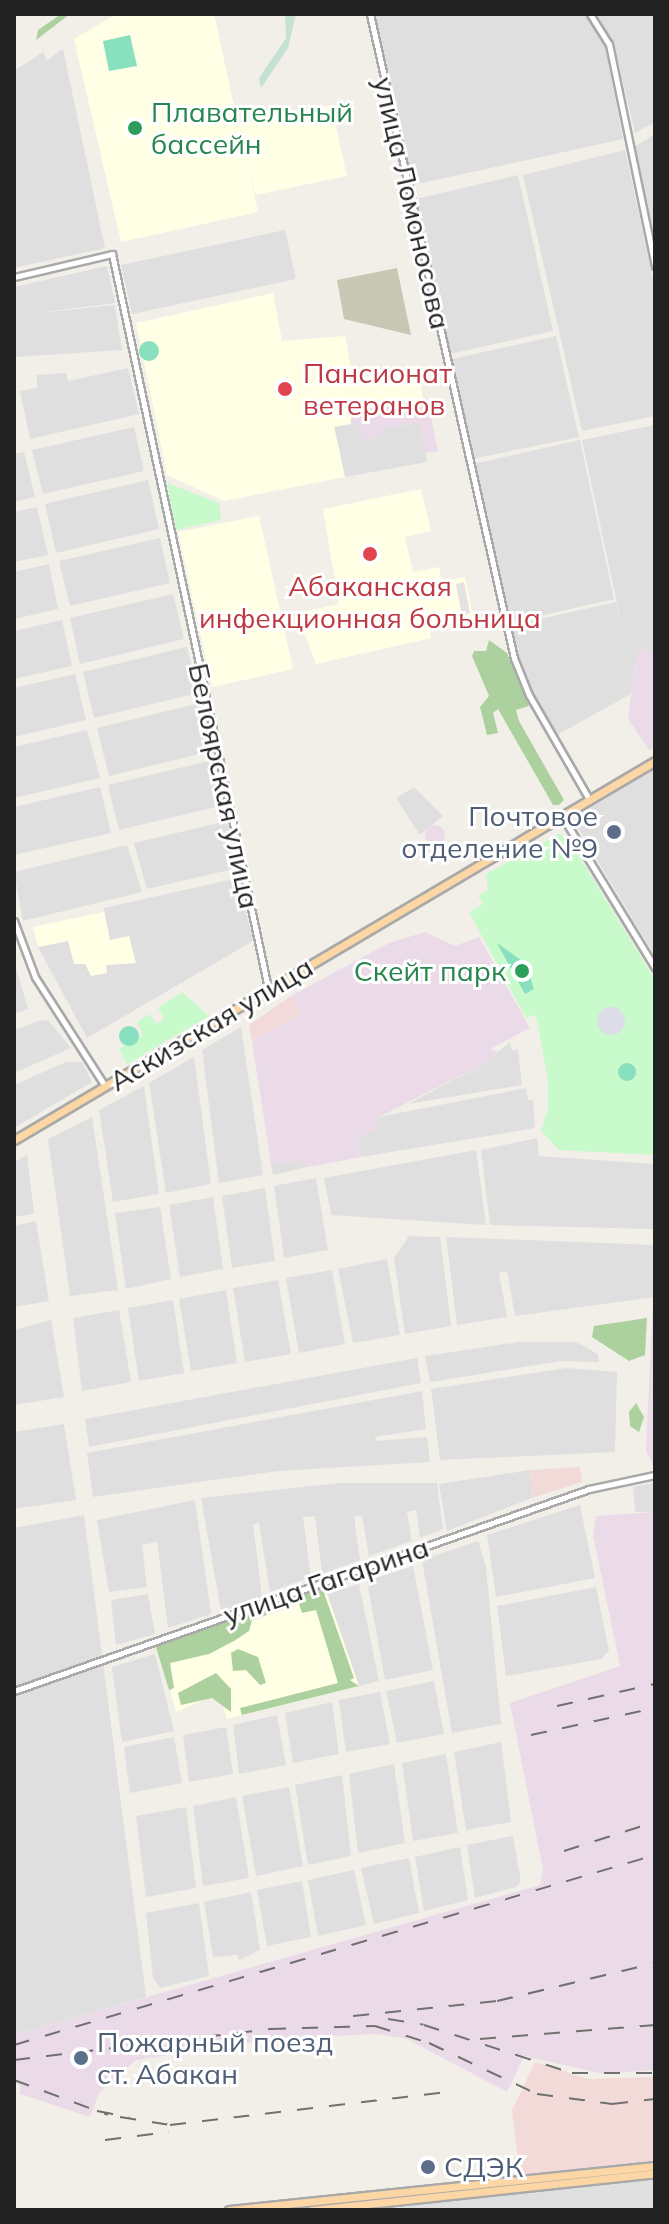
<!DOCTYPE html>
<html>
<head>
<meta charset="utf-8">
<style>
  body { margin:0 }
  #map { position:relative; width:669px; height:2224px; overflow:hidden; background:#f2efe9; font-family:Mulish,sans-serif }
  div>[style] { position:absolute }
  .residential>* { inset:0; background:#e0dfdf }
  .commercial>* { inset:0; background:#f2dad9 }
  .industrial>* { inset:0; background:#ebdbe8 }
  .round { border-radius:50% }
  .education>* { inset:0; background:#ffffe5 }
  .construction>* { inset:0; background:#c7c7b4 }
  .forest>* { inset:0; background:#add19e }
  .wetland>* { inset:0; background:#c6e0d4 }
  .park>* { inset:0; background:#c8facc }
  .pitch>* { inset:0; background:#88e0be }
  .parking>* { inset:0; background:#e2e2e2 }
  .plaza>* { inset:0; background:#dddde8 }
  .roads { filter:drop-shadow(2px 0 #a9a9a9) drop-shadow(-2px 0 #a9a9a9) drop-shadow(0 2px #a9a9a9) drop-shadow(0 -2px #a9a9a9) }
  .minor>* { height:5px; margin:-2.5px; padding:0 2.5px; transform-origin:2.5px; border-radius:2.5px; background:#fff }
  .major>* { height:7px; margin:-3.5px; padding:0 3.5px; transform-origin:3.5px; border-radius:3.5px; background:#fcd6a4 }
  .rail>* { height:2px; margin-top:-1px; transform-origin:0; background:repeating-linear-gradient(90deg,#707070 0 16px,transparent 0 32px) }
  .dots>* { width:22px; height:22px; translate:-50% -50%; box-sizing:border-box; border:4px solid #fff; border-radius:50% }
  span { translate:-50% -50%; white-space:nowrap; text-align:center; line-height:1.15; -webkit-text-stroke:6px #fff; paint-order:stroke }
  .leisure-label { font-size:28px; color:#27864d }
  .left { translate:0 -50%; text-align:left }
  .right { translate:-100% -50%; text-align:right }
  .street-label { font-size:28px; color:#222 }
  .health-label { font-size:28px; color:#be3a42 }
  .service-label { font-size:28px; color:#4e5e75 }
  .frame { position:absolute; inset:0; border:16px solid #222; pointer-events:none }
</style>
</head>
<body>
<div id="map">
  <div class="residential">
    <div style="clip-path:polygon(375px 14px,586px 14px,605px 45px,623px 139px,413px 185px)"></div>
    <div style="clip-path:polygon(597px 14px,655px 14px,655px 122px,635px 133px,614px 44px)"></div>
    <div style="clip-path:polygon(63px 49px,105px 248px,14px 268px,14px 71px,43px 52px,47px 60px)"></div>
    <div style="clip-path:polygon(655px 134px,655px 244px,634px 147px)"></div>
    <div style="clip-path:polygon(625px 150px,655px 288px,655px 416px,582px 431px,523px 175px)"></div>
    <div style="clip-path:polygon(518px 175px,553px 331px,450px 354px,416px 199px)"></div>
    <div style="clip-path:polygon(285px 230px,296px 279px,132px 314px,121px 265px)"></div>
    <div style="clip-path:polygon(107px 266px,115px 303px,29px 314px,115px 305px,122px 350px,14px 357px,14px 287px)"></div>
    <div style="clip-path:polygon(556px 336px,579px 437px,472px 459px,448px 360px)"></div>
    <div style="clip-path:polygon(128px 368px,139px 414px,30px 439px,20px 391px,37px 388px,37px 375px,66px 373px,68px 381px)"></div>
    <div style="clip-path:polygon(360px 422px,363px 439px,382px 429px,419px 422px,427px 462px,345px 477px,334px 426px)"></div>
    <div style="clip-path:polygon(655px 425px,655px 650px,637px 651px,631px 694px,557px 735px,522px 674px,509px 626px,616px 602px,622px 626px,582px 440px)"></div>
    <div style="clip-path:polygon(134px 427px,144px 471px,43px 494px,32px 450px)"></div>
    <div style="clip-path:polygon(580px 440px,614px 599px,508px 623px,473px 464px)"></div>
    <div style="clip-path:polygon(24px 452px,35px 497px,14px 502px,14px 454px)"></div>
    <div style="clip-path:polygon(148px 480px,159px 529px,56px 553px,45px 504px)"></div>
    <div style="clip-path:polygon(37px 507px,48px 555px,14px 562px,14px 512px)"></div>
    <div style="clip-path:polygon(160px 538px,170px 583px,70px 606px,59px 561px)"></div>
    <div style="clip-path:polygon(49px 564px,58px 609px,14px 619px,14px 572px)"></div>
    <div style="clip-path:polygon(173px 594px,184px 639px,80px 664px,70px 618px)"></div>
    <div style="clip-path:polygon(62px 620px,72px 666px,14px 679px,14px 631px)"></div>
    <div style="clip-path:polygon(187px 647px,198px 693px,94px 718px,83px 672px)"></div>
    <div style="clip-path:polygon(75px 674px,86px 720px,14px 737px,14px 688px)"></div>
    <div style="clip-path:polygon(200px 703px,212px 751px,109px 776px,97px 728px)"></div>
    <div style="clip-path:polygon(87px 730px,100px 778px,14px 798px,14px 747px)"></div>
    <div style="clip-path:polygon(213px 760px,224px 805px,119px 830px,108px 785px)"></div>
    <div style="clip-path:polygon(655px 769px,655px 956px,575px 823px,582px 813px)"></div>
    <div style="clip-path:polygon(100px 787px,111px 833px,14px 855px,14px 807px)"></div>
    <div style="clip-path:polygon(414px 787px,443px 816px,420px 835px,396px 798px)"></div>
    <div style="clip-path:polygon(227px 821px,238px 868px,147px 889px,134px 843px)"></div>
    <div style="clip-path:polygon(127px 845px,142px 892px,23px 921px,14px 872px)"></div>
    <div style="clip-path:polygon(238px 878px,253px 941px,87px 1038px,38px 947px,68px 940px,85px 963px,106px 973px,105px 965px,136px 963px,110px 940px,104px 908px)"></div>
    <div style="clip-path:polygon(14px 961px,28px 1009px,14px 1014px)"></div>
    <div style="clip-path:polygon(41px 1020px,49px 1021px,71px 1048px,14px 1073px,14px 1030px)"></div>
    <div style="clip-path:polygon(241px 1027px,263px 1175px,219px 1183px,202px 1050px)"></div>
    <div style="clip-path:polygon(510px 1042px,512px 1051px,518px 1049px,522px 1085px,408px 1104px,484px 1064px)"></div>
    <div style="clip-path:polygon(194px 1057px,211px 1184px,166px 1193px,149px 1083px)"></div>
    <div style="clip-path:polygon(66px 1062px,82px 1062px,92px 1082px,14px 1128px,14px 1085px)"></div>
    <div style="clip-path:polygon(144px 1086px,159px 1194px,113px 1202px,99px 1110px)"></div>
    <div style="clip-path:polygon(526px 1088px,528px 1100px,533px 1100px,535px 1128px,361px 1157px,356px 1138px,377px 1129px,373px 1120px,379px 1117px)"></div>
    <div style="clip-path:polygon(92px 1117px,118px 1290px,70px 1296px,48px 1139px)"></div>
    <div style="clip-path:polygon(537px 1138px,539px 1156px,655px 1164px,655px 1229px,490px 1225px,481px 1150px)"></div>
    <div style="clip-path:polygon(476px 1150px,486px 1225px,331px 1215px,324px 1178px)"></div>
    <div style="clip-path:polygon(27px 1155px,34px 1214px,14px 1217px,14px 1162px)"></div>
    <div style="clip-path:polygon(302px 1160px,303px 1168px,273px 1175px,271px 1164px)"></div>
    <div style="clip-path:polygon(316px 1178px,328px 1250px,284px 1258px,274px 1186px)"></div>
    <div style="clip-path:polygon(265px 1188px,275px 1261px,232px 1268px,222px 1196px)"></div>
    <div style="clip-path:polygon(213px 1197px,223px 1269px,180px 1277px,169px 1205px)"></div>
    <div style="clip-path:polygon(160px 1207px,171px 1279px,126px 1289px,115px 1213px)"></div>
    <div style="clip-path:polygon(36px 1221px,49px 1301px,14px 1307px,14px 1226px)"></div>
    <div style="clip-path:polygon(409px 1236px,440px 1237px,451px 1326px,405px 1334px,394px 1258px)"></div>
    <div style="clip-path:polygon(446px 1237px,655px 1245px,655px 1297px,515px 1316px,507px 1271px,499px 1273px,507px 1317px,457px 1325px)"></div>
    <div style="clip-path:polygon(387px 1259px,400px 1335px,353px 1343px,338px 1269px)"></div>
    <div style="clip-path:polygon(332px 1270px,345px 1344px,299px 1353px,286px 1278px)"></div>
    <div style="clip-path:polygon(278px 1280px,291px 1354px,245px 1362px,233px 1288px)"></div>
    <div style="clip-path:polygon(226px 1290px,237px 1363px,191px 1371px,179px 1299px)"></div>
    <div style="clip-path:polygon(173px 1300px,184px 1373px,139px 1381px,128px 1308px)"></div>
    <div style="clip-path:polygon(119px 1310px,131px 1382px,82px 1391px,73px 1318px)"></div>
    <div style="clip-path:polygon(51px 1320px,64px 1397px,14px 1405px,14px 1330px)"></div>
    <div style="clip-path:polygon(519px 1342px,576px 1342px,598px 1354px,599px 1362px,561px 1361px,430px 1382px,425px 1356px)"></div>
    <div style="clip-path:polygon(417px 1358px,421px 1383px,89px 1447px,85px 1419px)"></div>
    <div style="clip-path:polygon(566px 1368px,617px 1372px,615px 1452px,440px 1460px,431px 1389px)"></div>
    <div style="clip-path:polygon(422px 1391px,426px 1429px,375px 1437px,376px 1441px,427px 1437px,430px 1462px,278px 1471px,93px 1497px,87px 1453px)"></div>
    <div style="clip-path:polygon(64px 1424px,76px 1500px,14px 1509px,14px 1432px)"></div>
    <div style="clip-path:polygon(530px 1470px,532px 1498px,447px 1531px,439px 1484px)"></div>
    <div style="clip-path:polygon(339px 1483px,437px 1483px,443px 1529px,420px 1538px,416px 1510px,407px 1512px,412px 1541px,369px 1556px,362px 1516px,354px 1516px,360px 1560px,322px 1574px,315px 1516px,303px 1517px,311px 1577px,270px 1592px,259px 1523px,253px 1524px,262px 1597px,221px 1611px,201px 1498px)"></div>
    <div style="clip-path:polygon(655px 1483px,655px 1512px,635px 1512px,633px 1487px)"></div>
    <div style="clip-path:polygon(195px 1500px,211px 1614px,168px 1628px,157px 1542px,142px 1545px,147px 1587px,109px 1592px,97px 1520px)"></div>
    <div style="clip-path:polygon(580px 1505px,595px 1578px,496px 1597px,487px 1535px)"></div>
    <div style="clip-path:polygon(84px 1515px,146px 1997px,14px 2035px,14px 1528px)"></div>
    <div style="clip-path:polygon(478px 1541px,486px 1567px,501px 1724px,452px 1733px,422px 1560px)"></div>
    <div style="clip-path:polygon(413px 1566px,433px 1670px,385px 1680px,367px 1581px)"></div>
    <div style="clip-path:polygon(359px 1584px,379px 1681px,359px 1686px,327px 1594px)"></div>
    <div style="clip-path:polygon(596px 1587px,609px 1651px,601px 1659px,506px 1676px,497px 1606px)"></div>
    <div style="clip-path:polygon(148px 1594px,155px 1634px,116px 1645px,111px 1600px)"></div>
    <div style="clip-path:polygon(155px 1654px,174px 1731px,122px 1742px,112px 1667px)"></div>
    <div style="clip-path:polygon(434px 1681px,444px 1734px,397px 1743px,386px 1691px)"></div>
    <div style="clip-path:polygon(380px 1692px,390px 1744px,346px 1752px,339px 1700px)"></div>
    <div style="clip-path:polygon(332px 1702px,339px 1754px,293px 1763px,285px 1713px)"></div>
    <div style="clip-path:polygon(277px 1715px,286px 1765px,239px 1774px,233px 1725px)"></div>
    <div style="clip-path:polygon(226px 1727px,233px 1774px,189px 1782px,183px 1735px)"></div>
    <div style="clip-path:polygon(174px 1737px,182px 1783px,130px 1793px,124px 1747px)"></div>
    <div style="clip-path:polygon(501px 1742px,511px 1822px,466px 1830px,454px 1752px)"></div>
    <div style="clip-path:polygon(446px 1754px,458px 1833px,413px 1841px,402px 1763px)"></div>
    <div style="clip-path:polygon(394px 1764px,405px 1843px,358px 1853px,349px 1774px)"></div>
    <div style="clip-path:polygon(342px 1775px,351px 1856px,308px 1865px,295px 1785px)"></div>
    <div style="clip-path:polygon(289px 1787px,303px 1866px,256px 1876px,242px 1796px)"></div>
    <div style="clip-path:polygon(236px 1797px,249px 1878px,203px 1886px,193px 1806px)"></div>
    <div style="clip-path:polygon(186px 1807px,196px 1888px,146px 1897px,136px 1816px)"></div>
    <div style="clip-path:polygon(513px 1836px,521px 1881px,516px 1887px,475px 1898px,467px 1845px)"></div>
    <div style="clip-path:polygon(460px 1847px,468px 1900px,424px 1911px,415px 1857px)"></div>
    <div style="clip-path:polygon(409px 1858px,419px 1913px,374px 1924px,361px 1868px)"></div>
    <div style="clip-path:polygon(354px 1870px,366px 1925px,318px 1936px,308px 1880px)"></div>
    <div style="clip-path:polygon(302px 1881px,311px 1937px,267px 1946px,257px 1890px)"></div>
    <div style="clip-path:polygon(251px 1892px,260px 1950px,239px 1960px,237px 1955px,213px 1957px,204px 1902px)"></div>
    <div style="clip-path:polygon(199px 1903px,209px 1976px,160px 1988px,153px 1978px,146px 1913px)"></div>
    <div style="clip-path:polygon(655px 2177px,655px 2210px,379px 2210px,559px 2186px)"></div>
  </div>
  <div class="commercial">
    <div style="clip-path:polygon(291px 996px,302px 1013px,252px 1041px,249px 1025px)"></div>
    <div style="clip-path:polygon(580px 1467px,582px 1482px,532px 1498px,530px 1470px)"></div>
    <div style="clip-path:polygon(535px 2062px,588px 2079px,655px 2077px,655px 2162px,520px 2176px,512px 2110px)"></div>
  </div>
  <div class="industrial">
    <div style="clip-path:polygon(427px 398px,438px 451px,425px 453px,419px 422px,382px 429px,381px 437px,363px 440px,360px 423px,351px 424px,351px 413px,359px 410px)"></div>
    <div style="clip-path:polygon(655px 650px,655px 746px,649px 750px,628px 719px,637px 651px)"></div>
    <div class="round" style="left:425px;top:825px;width:20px;height:20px"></div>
    <div style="clip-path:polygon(425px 932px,455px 946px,479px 937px,530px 1028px,490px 1049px,498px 1052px,484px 1064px,373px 1120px,377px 1129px,356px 1138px,361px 1157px,303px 1168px,302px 1160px,271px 1164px,252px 1041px,302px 1013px,291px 996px,389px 943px)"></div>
    <div style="clip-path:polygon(653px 1297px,655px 1297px,655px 1469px,646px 1451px)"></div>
    <div style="clip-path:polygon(655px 1512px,655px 2070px,604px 2074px,524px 2056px,507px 2092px,407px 2039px,376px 2034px,274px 2039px,136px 2060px,99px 2093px,90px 2117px,20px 2094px,20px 2085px,14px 2083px,14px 2035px,540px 1885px,543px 1870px,510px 1703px,620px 1666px,593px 1535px,596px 1516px)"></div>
  </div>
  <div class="education">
    <div style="clip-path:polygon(117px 14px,214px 14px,238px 124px,331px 105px,347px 176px,255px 195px,244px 148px,258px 212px,121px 242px,74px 39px)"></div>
    <div style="clip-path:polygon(273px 293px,282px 341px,345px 336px,353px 379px,417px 365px,423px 399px,360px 410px,351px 414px,351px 424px,334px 427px,345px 477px,224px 501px,167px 475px,136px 323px)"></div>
    <div style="clip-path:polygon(421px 489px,431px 531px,405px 537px,413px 572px,439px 567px,442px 581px,465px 577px,474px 621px,430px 632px,431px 638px,316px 664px,297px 613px,339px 604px,323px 509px)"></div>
    <div style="clip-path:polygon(259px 516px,293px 669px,212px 687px,178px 532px)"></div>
    <div style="clip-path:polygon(104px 912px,110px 940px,129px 936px,136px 963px,106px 965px,107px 973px,91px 976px,85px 964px,74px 964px,68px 941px,38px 947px,33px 927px)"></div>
    <div style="clip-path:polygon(327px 1594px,359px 1686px,227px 1719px,219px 1693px,176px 1712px,161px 1654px)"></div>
  </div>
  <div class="construction">
    <div style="clip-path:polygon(397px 268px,411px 335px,344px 319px,337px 280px)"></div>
  </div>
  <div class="forest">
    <div style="clip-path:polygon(61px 14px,70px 14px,36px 40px,38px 30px)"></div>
    <div style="clip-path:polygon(489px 640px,507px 653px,529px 706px,516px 710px,519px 721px,564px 800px,559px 805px,553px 805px,498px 709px,493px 713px,498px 733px,487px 735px,480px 707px,489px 696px,472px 656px,474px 651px,486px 651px)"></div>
    <div style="clip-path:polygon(647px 1318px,645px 1355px,629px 1361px,592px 1337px,594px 1326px)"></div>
    <div style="clip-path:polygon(636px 1403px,644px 1417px,639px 1432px,630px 1426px,629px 1412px)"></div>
    <div style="clip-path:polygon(322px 1587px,354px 1678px,350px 1680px,359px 1686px,242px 1715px,240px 1708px,338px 1683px,316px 1610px,302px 1613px,297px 1597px)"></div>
    <div style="clip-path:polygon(284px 1599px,287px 1608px,252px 1620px,249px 1631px,234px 1641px,209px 1654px,170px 1663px,174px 1688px,169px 1690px,155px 1644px)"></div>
    <div style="clip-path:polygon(238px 1649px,258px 1657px,266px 1683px,260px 1685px,246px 1670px,233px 1671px,231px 1653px)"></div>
    <div style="clip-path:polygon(216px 1673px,231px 1689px,231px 1712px,212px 1698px,181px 1705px,178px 1693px)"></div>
  </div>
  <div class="wetland">
    <div style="clip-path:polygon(285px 14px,296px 14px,288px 48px,261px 88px,259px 78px,286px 38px)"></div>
  </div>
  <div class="park">
    <div style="clip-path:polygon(167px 483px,219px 503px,221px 520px,176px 530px)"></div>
    <div style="clip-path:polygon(559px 834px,568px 838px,655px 980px,655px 1155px,559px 1150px,541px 1131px,548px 1108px,548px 1081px,537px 1020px,534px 1015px,526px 1018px,469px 912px,483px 904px,478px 896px,488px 890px,486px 874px)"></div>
    <div style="clip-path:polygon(182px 992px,209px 1016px,127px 1064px,119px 1049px,143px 1035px,137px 1022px,150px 1014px,156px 1024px,164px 1019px,158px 1008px)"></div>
  </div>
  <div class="pitch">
    <div style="clip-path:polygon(130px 35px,137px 66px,109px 71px,103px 41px)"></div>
    <div class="round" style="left:139px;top:341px;width:20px;height:20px"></div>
    <div style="clip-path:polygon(497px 943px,525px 963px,534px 989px,525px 994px)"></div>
    <div class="round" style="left:119px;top:1026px;width:20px;height:20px"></div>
    <div class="round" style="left:618px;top:1063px;width:18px;height:18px"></div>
  </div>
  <div class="parking">
    <div style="clip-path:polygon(464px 582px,470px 613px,462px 616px,456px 584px)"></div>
  </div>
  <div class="plaza">
    <div class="round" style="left:597px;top:1007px;width:28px;height:28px"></div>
  </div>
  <div class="roads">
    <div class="minor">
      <div style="left:370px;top:14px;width:660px;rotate:77.4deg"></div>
      <div style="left:514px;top:658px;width:40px;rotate:68deg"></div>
      <div style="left:529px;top:695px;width:120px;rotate:60deg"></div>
      <div style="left:590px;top:14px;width:36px;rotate:58deg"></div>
      <div style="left:609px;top:44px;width:227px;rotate:78.3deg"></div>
      <div style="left:14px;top:277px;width:101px;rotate:-13.2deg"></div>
      <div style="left:112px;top:254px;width:750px;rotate:78deg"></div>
      <div style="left:562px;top:816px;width:178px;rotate:58.5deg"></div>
      <div style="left:14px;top:921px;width:60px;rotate:69.4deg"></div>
      <div style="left:35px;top:977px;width:130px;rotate:57.3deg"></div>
      <div style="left:14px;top:1691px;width:609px;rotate:-19.36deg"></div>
      <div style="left:589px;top:1489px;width:67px;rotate:-12deg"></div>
    </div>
    <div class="major">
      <div style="left:14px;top:1140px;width:745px;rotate:-30.59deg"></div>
      <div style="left:229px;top:2210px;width:428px;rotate:-5.9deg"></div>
      <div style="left:311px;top:2210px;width:346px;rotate:-6.1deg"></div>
    </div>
  </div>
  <div class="rail">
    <div style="left:557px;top:1706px;width:100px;rotate:-12.7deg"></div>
    <div style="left:531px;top:1735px;width:127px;rotate:-12.3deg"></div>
    <div style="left:564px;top:1851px;width:96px;rotate:-17.7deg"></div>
    <div style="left:353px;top:2016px;width:145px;rotate:-5.9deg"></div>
    <div style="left:497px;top:2001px;width:163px;rotate:-13.5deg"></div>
    <div style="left:388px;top:2019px;width:36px;rotate:9deg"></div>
    <div style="left:424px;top:2025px;width:156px;rotate:18deg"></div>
    <div style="left:572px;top:2073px;width:83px"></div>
    <div style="left:480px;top:2039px;width:176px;rotate:-4.6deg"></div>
    <div style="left:14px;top:2045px;width:669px;rotate:-16.51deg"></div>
    <div style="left:14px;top:2060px;width:258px;rotate:-6.9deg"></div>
    <div style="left:270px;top:2029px;width:105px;rotate:-1.6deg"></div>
    <div style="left:375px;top:2026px;width:57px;rotate:17.5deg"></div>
    <div style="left:429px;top:2043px;width:119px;rotate:25.3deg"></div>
    <div style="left:537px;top:2094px;width:76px;rotate:7.6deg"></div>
    <div style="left:612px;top:2104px;width:43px;rotate:-6.6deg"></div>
    <div style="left:14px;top:2080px;width:100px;rotate:20.4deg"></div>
    <div style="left:97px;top:2111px;width:33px;rotate:11deg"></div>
    <div style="left:120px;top:2117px;width:51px;rotate:9.1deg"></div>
    <div style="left:170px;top:2125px;width:277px;rotate:-6.8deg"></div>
    <div style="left:105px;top:2140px;width:64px;rotate:-7.2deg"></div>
  </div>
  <div class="dots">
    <div style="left:135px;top:128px;background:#2e9e5b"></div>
    <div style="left:285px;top:389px;background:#e0444e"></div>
    <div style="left:370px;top:554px;background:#e0444e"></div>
    <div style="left:614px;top:832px;background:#5c6f8a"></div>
    <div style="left:522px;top:971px;background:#2e9e5b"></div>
    <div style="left:81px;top:2058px;background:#5c6f8a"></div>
    <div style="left:428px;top:2167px;background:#5c6f8a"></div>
  </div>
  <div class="leisure-label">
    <span class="left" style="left:151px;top:128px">Плавательный<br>бассейн</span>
    <span class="right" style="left:506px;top:971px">Скейт парк</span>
  </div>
  <div class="street-label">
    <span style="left:412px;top:203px;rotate:77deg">улица Ломоносова</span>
    <span style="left:224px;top:786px;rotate:78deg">Белоярская улица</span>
    <span style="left:211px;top:1024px;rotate:-31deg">Аскизская улица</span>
    <span style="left:326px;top:1581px;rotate:-19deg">улица Гагарина</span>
  </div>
  <div class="health-label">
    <span class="left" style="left:303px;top:389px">Пансионат<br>ветеранов</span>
    <span style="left:370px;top:602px">Абаканская<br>инфекционная больница</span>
  </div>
  <div class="service-label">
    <span class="right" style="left:598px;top:832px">Почтовое<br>отделение №9</span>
    <span class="left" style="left:97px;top:2058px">Пожарный поезд<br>ст. Абакан</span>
    <span class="left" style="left:444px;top:2167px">СДЭК</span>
  </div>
  <div class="frame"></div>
</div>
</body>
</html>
